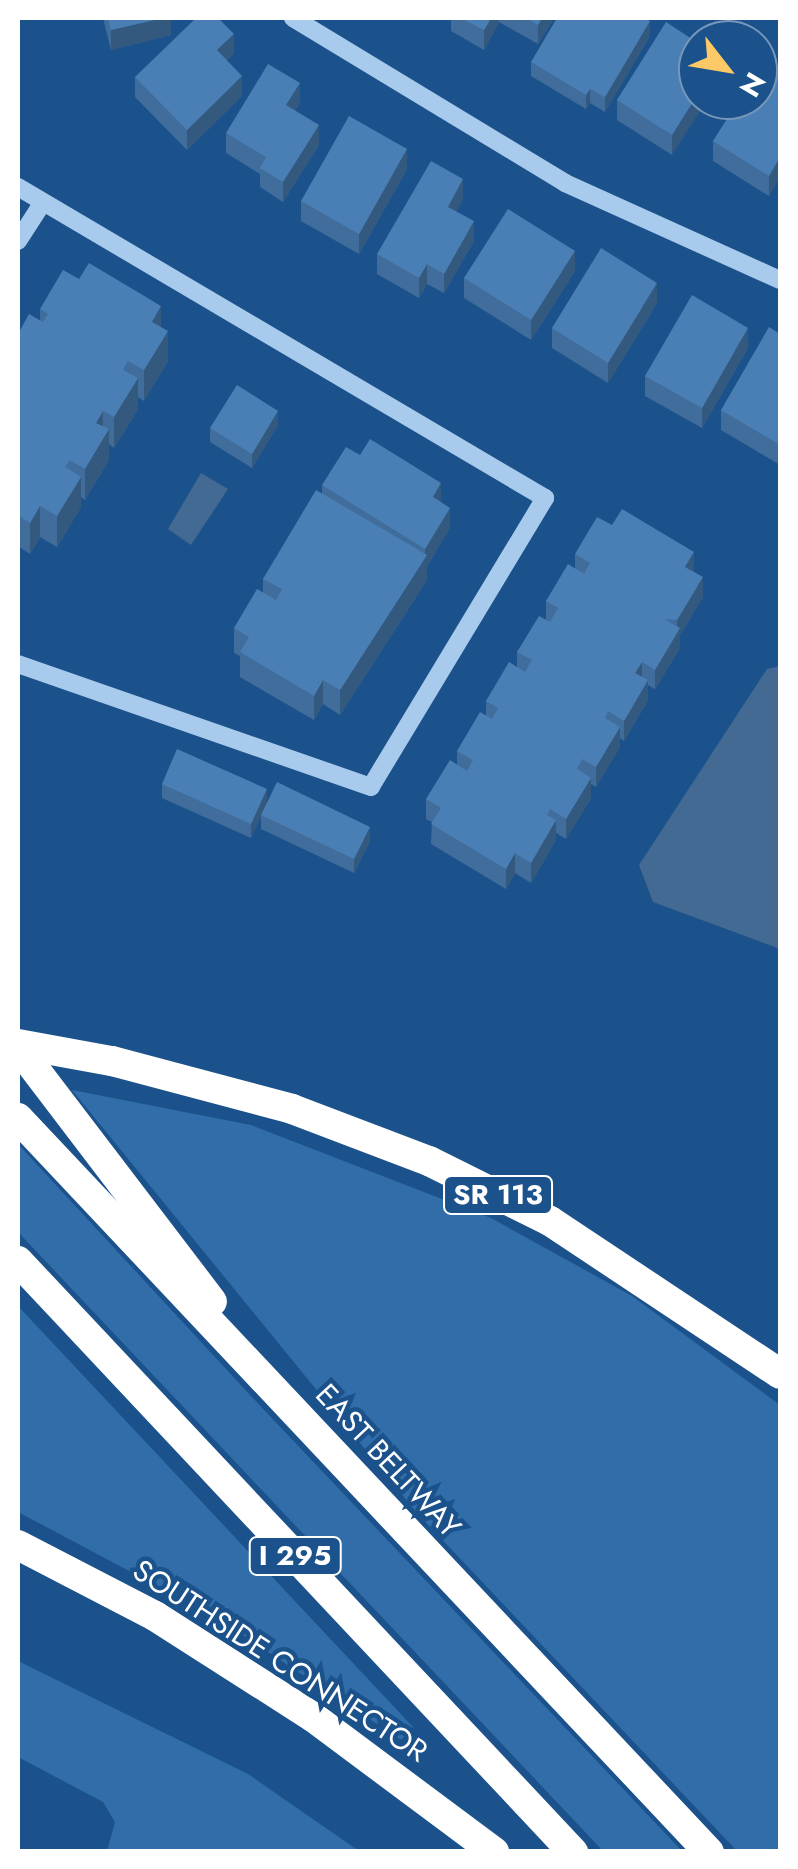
<!DOCTYPE html>
<html>
<head>
<meta charset="utf-8">
<style>
  body { margin:0 }
  #map { position:relative; width:798px; height:1869px; overflow:hidden; background:#1c528b; font-family:Jost,sans-serif }
  div>[style] { position:absolute }
  .green>* { inset:0; background:#306da9 }
  .water>* { inset:0; background:#436a93 }
  .minor>* { height:18px; margin:-9px; padding:0 9px; transform-origin:9px; border-radius:9px; background:#a8caec }
  .highway>* { height:30px; margin:-15px; padding:0 15px; transform-origin:15px; border-radius:15px; background:#fff }
  .wall>* { inset:0; background:#406d9c }
  .shaded-wall>* { inset:0; background:#34597f }
  .building>* { inset:0; background:#4a7fb5 }
  span { translate:-50% -50%; white-space:nowrap; text-align:center; line-height:1.15; -webkit-text-stroke:9px #1c528b; paint-order:stroke }
  .shield-label span { padding:2px 8px; background:#1c528b; border:2px solid; border-radius:8px; -webkit-text-stroke-width:0 }
  .shield-label { font-size:28px; color:#fff; font-weight:700 }
  .street-label { font-size:30px; color:#fff }
  .frame { position:absolute; inset:0; border:20px solid #fff; pointer-events:none }
  .north { position:absolute; left:678px; top:20px; width:100px; height:100px; box-sizing:border-box; background:#1c528b; border:2px solid #7797b9; border-radius:50%; rotate:121deg; font-size:28px; font-weight:700; line-height:40px; text-align:center; color:#fff }
  .north::after { content:''; display:block; margin:auto; width:35px; height:45px; background:#fdc966; clip-path:polygon(50% 0,100% 100%,50% 72%,0 100%) }
</style>
</head>
<body>
<div id="map">
  <div class="green">
    <div style="clip-path:polygon(72px 1090px,251px 1125px,491px 1218px,632px 1296px,780px 1405px,780px 1851px,737px 1851px,416px 1512px)"></div>
    <div style="clip-path:polygon(18px 1144px,251px 1396px,682px 1851px,603px 1851px,18px 1232px)"></div>
    <div style="clip-path:polygon(18px 1306px,413px 1727px,401px 1740px,212px 1615px,18px 1512px)"></div>
    <div style="clip-path:polygon(18px 1661px,248px 1774px,359px 1851px,107px 1851px,115px 1822px,103px 1802px,18px 1757px)"></div>
  </div>
  <div class="water">
    <div style="clip-path:polygon(201px 473px,228px 489px,191px 545px,168px 529px)"></div>
    <div style="clip-path:polygon(780px 666px,780px 949px,653px 902px,639px 865px,767px 669px)"></div>
  </div>
  <div class="minor">
    <div style="left:293px;top:18px;width:318px;rotate:31.2deg"></div>
    <div style="left:565px;top:183px;width:236px;rotate:24.3deg"></div>
    <div style="left:18px;top:187px;width:612px;rotate:30.55deg"></div>
    <div style="left:545px;top:498px;width:337px;rotate:121.1deg"></div>
    <div style="left:371px;top:787px;width:374px;rotate:-160.8deg"></div>
    <div style="left:18px;top:241px;width:46px;rotate:-57.3deg"></div>
  </div>
  <div class="highway">
    <div style="left:18px;top:1044px;width:96px;rotate:10.3deg"></div>
    <div style="left:112px;top:1061px;width:186px;rotate:14.9deg"></div>
    <div style="left:292px;top:1109px;width:147px;rotate:20.8deg"></div>
    <div style="left:429px;top:1161px;width:135px;rotate:26.4deg"></div>
    <div style="left:550px;top:1221px;width:276px;rotate:33.6deg"></div>
    <div style="left:18px;top:1047px;width:320px;rotate:52.7deg"></div>
    <div style="left:18px;top:1118px;width:1008px;rotate:46.73deg"></div>
    <div style="left:18px;top:1261px;width:811px;rotate:46.8deg"></div>
    <div style="left:18px;top:1545px;width:154px;rotate:27.4deg"></div>
    <div style="left:155px;top:1616px;width:188px;rotate:32.6deg"></div>
    <div style="left:313px;top:1717px;width:226px;rotate:36.7deg"></div>
  </div>
  <div class="wall">
    <div style="clip-path:polygon(103px 18px,171px 18px,171px 35px,111px 50px)"></div>
    <div style="clip-path:polygon(451px 18px,554px 18px,538px 44px,499px 22px,484px 50px,451px 31px)"></div>
    <div style="clip-path:polygon(650px 36px,605px 112px,590px 103px,586px 109px,531px 76px,531px 62px)"></div>
    <div style="clip-path:polygon(698px 43px,672px 155px,617px 120px,617px 100px)"></div>
    <div style="clip-path:polygon(234px 53px,227px 60px,242px 96px,187px 150px,135px 97px,135px 77px)"></div>
    <div style="clip-path:polygon(780px 76px,780px 176px,769px 196px,713px 161px,713px 141px)"></div>
    <div style="clip-path:polygon(300px 103px,295px 110px,319px 145px,283px 202px,260px 187px,260px 174px,226px 153px,226px 133px)"></div>
    <div style="clip-path:polygon(407px 169px,359px 254px,301px 221px,301px 201px)"></div>
    <div style="clip-path:polygon(463px 199px,456px 211px,474px 241px,444px 293px,427px 284px,419px 298px,377px 274px,377px 254px)"></div>
    <div style="clip-path:polygon(575px 271px,531px 340px,464px 298px,464px 278px)"></div>
    <div style="clip-path:polygon(657px 303px,608px 383px,552px 348px,552px 328px)"></div>
    <div style="clip-path:polygon(40px 309px,161px 327px,168px 361px,144px 401px,138px 397px,138px 409px,114px 448px,109px 444px,109px 460px,85px 500px,81px 497px,81px 507px,57px 547px,40px 537px,30px 554px,18px 546px,18px 334px,40px 320px)"></div>
    <div style="clip-path:polygon(780px 334px,780px 465px,721px 430px,721px 410px)"></div>
    <div style="clip-path:polygon(748px 348px,702px 428px,645px 396px,645px 376px)"></div>
    <div style="clip-path:polygon(278px 425px,252px 468px,210px 442px,210px 428px)"></div>
    <div style="clip-path:polygon(322px 485px,441px 502px,450px 528px,427px 566px,427px 580px,340px 715px,323px 704px,314px 720px,240px 677px,240px 656px,234px 653px,234px 628px,263px 592px,263px 579px,322px 494px)"></div>
    <div style="clip-path:polygon(575px 554px,694px 572px,703px 597px,680px 635px,680px 648px,655px 689px,648px 685px,648px 700px,624px 741px,620px 738px,620px 747px,596px 787px,591px 784px,591px 798px,566px 839px,556px 833px,556px 840px,531px 883px,515px 873px,506px 889px,431px 844px,432px 822px,426px 819px,426px 799px,457px 765px,457px 751px,486px 715px,486px 701px,517px 667px,517px 652px,546px 620px,546px 601px,575px 569px)"></div>
    <div style="clip-path:polygon(162px 784px,267px 803px,370px 841px,354px 873px,261px 829px,261px 816px,251px 838px,162px 798px)"></div>
  </div>
  <div class="shaded-wall">
    <div style="clip-path:polygon(163px 18px,171px 18px,171px 35px,111px 50px,111px 30px)"></div>
    <div style="clip-path:polygon(491px 18px,499px 18px,499px 22px,484px 50px,484px 30px)"></div>
    <div style="clip-path:polygon(542px 18px,554px 18px,538px 44px,538px 25px)"></div>
    <div style="clip-path:polygon(650px 21px,650px 36px,605px 112px,605px 97px)"></div>
    <div style="clip-path:polygon(234px 34px,234px 53px,217px 70px,217px 50px)"></div>
    <div style="clip-path:polygon(242px 76px,242px 96px,187px 150px,187px 130px)"></div>
    <div style="clip-path:polygon(300px 83px,300px 103px,286px 125px,286px 105px)"></div>
    <div style="clip-path:polygon(590px 89px,590px 103px,586px 109px,586px 95px)"></div>
    <div style="clip-path:polygon(698px 94px,698px 100px,707px 100px,672px 155px,672px 135px)"></div>
    <div style="clip-path:polygon(319px 125px,319px 145px,283px 202px,283px 182px)"></div>
    <div style="clip-path:polygon(407px 149px,407px 169px,359px 254px,359px 234px)"></div>
    <div style="clip-path:polygon(780px 157px,780px 176px,769px 196px,769px 176px)"></div>
    <div style="clip-path:polygon(463px 179px,463px 199px,448px 226px,448px 207px)"></div>
    <div style="clip-path:polygon(474px 221px,474px 241px,444px 293px,444px 274px)"></div>
    <div style="clip-path:polygon(575px 251px,575px 271px,531px 340px,531px 320px)"></div>
    <div style="clip-path:polygon(427px 264px,427px 284px,419px 298px,419px 278px)"></div>
    <div style="clip-path:polygon(657px 283px,657px 303px,608px 383px,608px 363px)"></div>
    <div style="clip-path:polygon(161px 306px,161px 337px,152px 322px)"></div>
    <div style="clip-path:polygon(748px 328px,748px 348px,702px 428px,702px 408px)"></div>
    <div style="clip-path:polygon(168px 331px,168px 361px,144px 401px,144px 370px)"></div>
    <div style="clip-path:polygon(138px 378px,138px 409px,114px 448px,114px 417px)"></div>
    <div style="clip-path:polygon(103px 411px,103px 438px,109px 429px,109px 460px,85px 500px,85px 469px,96px 423px)"></div>
    <div style="clip-path:polygon(278px 411px,278px 425px,252px 468px,252px 454px)"></div>
    <div style="clip-path:polygon(81px 477px,81px 507px,57px 547px,57px 516px)"></div>
    <div style="clip-path:polygon(441px 483px,441px 503px,433px 497px)"></div>
    <div style="clip-path:polygon(40px 506px,40px 537px,30px 554px,30px 523px)"></div>
    <div style="clip-path:polygon(450px 508px,450px 528px,427px 566px,427px 580px,340px 715px,340px 690px,425px 558px,425px 549px)"></div>
    <div style="clip-path:polygon(694px 552px,694px 572px,685px 567px)"></div>
    <div style="clip-path:polygon(703px 577px,703px 597px,680px 635px,680px 648px,655px 689px,655px 670px,677px 633px,677px 620px)"></div>
    <div style="clip-path:polygon(642px 662px,642px 681px,635px 673px)"></div>
    <div style="clip-path:polygon(323px 680px,323px 704px,314px 720px,314px 696px)"></div>
    <div style="clip-path:polygon(648px 680px,648px 700px,624px 741px,624px 721px)"></div>
    <div style="clip-path:polygon(620px 727px,620px 747px,596px 787px,596px 767px)"></div>
    <div style="clip-path:polygon(591px 778px,591px 798px,566px 839px,566px 819px)"></div>
    <div style="clip-path:polygon(267px 789px,267px 803px,251px 838px,251px 824px)"></div>
    <div style="clip-path:polygon(556px 820px,556px 840px,531px 883px,531px 863px)"></div>
    <div style="clip-path:polygon(370px 827px,370px 841px,354px 873px,354px 859px)"></div>
    <div style="clip-path:polygon(515px 853px,515px 873px,506px 889px,506px 869px)"></div>
  </div>
  <div class="building">
    <div style="clip-path:polygon(108px 18px,163px 18px,111px 30px)"></div>
    <div style="clip-path:polygon(196px 18px,218px 18px,234px 34px,217px 50px,242px 76px,187px 130px,135px 77px)"></div>
    <div style="clip-path:polygon(461px 18px,491px 18px,484px 30px)"></div>
    <div style="clip-path:polygon(526px 18px,542px 18px,538px 25px)"></div>
    <div style="clip-path:polygon(557px 18px,643px 18px,650px 21px,605px 97px,590px 89px,586px 95px,531px 62px)"></div>
    <div style="clip-path:polygon(666px 22px,698px 43px,698px 94px,672px 135px,617px 100px)"></div>
    <div style="clip-path:polygon(268px 64px,300px 83px,286px 105px,319px 125px,283px 182px,260px 168px,266px 157px,226px 133px)"></div>
    <div style="clip-path:polygon(761px 64px,780px 76px,780px 157px,769px 176px,713px 141px,739px 100px,758px 100px,758px 69px)"></div>
    <div style="clip-path:polygon(349px 116px,407px 149px,359px 234px,301px 201px)"></div>
    <div style="clip-path:polygon(431px 161px,463px 179px,448px 207px,474px 221px,444px 274px,427px 264px,419px 278px,377px 254px)"></div>
    <div style="clip-path:polygon(508px 209px,575px 251px,531px 320px,464px 278px)"></div>
    <div style="clip-path:polygon(601px 248px,657px 283px,608px 363px,552px 328px)"></div>
    <div style="clip-path:polygon(89px 263px,161px 306px,152px 322px,168px 331px,144px 370px,128px 361px,123px 370px,138px 378px,114px 417px,103px 411px,96px 423px,109px 429px,85px 469px,70px 460px,65px 467px,81px 477px,57px 516px,40px 506px,30px 523px,18px 515px,18px 334px,29px 314px,43px 322px,48px 314px,40px 309px,63px 270px,79px 279px)"></div>
    <div style="clip-path:polygon(692px 295px,748px 328px,702px 408px,645px 376px)"></div>
    <div style="clip-path:polygon(769px 327px,780px 334px,780px 445px,721px 410px)"></div>
    <div style="clip-path:polygon(237px 385px,278px 411px,252px 454px,210px 428px)"></div>
    <div style="clip-path:polygon(370px 439px,441px 483px,433px 497px,450px 508px,425px 549px,322px 485px,346px 447px,360px 455px)"></div>
    <div style="clip-path:polygon(316px 490px,427px 555px,340px 690px,323px 680px,314px 696px,240px 652px,249px 637px,234px 628px,257px 589px,276px 600px,282px 589px,263px 579px)"></div>
    <div style="clip-path:polygon(622px 509px,694px 552px,685px 567px,703px 577px,677px 620px,664px 619px,680px 628px,655px 670px,642px 662px,635px 673px,648px 680px,624px 721px,608px 711px,605px 718px,620px 727px,596px 767px,582px 759px,577px 769px,591px 778px,566px 819px,550px 809px,547px 815px,556px 820px,531px 863px,515px 853px,506px 869px,431px 824px,441px 808px,426px 799px,450px 760px,467px 771px,473px 760px,457px 751px,480px 712px,492px 719px,498px 708px,486px 701px,509px 662px,525px 672px,532px 660px,517px 652px,539px 616px,550px 622px,558px 608px,546px 601px,568px 564px,584px 574px,590px 563px,575px 554px,597px 517px,612px 525px)"></div>
    <div style="clip-path:polygon(177px 749px,267px 789px,251px 824px,162px 784px)"></div>
    <div style="clip-path:polygon(277px 782px,370px 827px,354px 859px,261px 815px)"></div>
  </div>
  <div class="shield-label">
    <span style="left:498px;top:1195px">SR 113</span>
    <span style="left:295px;top:1556px">I 295</span>
  </div>
  <div class="street-label">
    <span style="left:388px;top:1461px;rotate:47deg">EAST BELTWAY</span>
    <span style="left:280px;top:1661px;rotate:33deg">SOUTHSIDE CONNECTOR</span>
  </div>
  <div class="frame"></div>
  <div class="north">N</div>
</div>
</body>
</html>
